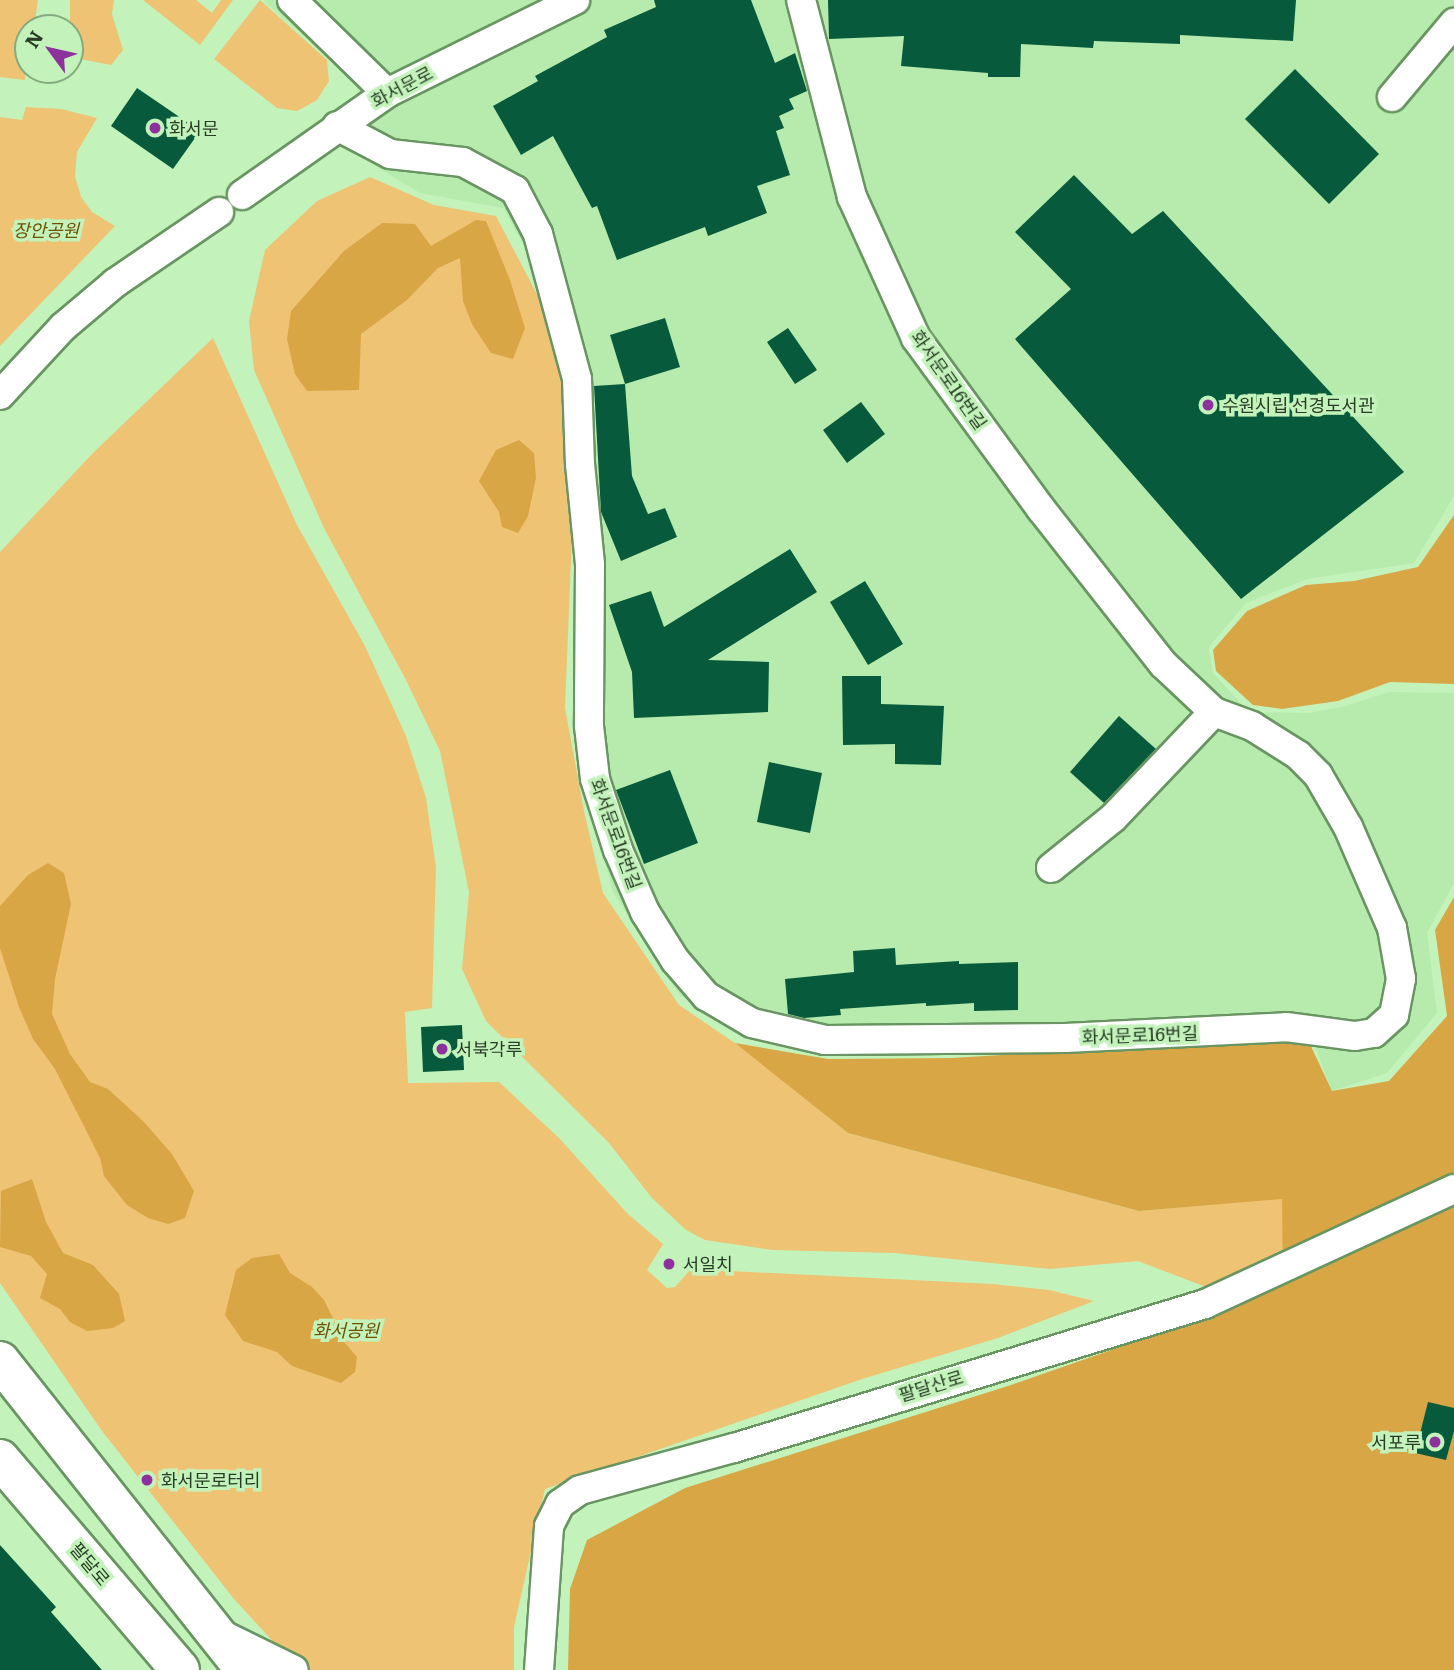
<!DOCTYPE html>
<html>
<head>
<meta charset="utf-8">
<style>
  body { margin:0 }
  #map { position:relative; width:1454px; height:1670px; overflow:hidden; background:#c3f3bb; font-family:Literata,"Noto Sans KR",serif }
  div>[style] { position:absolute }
  .built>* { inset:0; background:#b6ebad }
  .green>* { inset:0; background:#eec374 }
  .forest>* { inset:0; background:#d8a645 }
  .building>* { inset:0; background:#075b3c }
  .roads { filter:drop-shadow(2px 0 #689561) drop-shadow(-2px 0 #689561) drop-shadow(0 2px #689561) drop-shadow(0 -2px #689561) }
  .street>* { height:28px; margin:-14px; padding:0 14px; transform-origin:14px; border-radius:14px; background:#fff }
  .secondary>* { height:38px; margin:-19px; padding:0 19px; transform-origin:19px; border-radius:19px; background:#fff }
  .dots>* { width:19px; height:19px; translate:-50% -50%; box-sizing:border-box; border:4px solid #c3f3bb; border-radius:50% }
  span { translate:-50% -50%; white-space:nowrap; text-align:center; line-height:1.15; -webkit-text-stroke:7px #c3f3bb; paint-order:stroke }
  .street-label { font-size:18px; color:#293c26 }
  .poi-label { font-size:18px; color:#293c26 }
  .left { translate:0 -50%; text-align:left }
  .right { translate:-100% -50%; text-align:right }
  .park-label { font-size:18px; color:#715000; font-style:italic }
  .north { position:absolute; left:14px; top:14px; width:70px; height:70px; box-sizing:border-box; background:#c3f3bb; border:2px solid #85aa7f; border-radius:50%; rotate:303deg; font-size:19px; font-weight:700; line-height:28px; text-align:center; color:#293c26 }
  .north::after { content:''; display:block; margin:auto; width:24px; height:32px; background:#8c319d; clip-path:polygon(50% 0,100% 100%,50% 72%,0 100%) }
</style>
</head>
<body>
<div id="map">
  <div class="built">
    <div style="clip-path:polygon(263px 0,1454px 0,1454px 496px,1414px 563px,1307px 579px,1246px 603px,1209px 647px,1213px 673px,1249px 712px,1309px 713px,1345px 706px,1389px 692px,1454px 693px,1454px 883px,1427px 933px,1437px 1013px,1387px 1073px,1332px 1091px,1312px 1039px,739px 1032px,680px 995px,613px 892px,592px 815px,575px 705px,582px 589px,568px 387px,530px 257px,503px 208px,420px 193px,372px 164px,356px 83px)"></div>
  </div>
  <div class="green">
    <div style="clip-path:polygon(0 0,38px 0,34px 28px,28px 28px,25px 80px,0 77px)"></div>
    <div style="clip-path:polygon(70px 0,114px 0,112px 14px,123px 50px,111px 65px,70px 57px)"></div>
    <div style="clip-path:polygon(143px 0,196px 0,212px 13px,221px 0,233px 0,200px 45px)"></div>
    <div style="clip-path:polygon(260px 0,327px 60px,329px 81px,317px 100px,297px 111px,277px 108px,214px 59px)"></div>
    <div style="clip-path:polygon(26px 107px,61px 109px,97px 118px,77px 152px,75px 176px,81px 197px,92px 212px,115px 226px,0 346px,0 117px,22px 120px)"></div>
    <div style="clip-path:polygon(370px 177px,434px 205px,496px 216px,540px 300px,566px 399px,572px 536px,565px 708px,584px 811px,603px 893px,679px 1005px,748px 1052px,848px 1133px,1139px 1211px,1283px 1198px,1283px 1279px,1240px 1300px,1138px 1261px,1050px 1269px,894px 1253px,773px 1250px,705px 1240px,686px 1230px,652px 1198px,609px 1143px,486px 1021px,462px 969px,469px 892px,440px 751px,406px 680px,324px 528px,254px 370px,249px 321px,265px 250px,317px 201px)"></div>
    <div style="clip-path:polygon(213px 338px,297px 525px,365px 646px,406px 736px,426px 798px,436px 867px,432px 1008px,405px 1012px,408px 1083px,499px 1082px,559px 1138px,627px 1213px,663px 1244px,647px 1270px,667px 1288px,675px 1287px,691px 1269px,992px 1284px,1049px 1290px,1094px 1301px,998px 1338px,862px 1379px,545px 1489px,514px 1627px,514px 1670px,299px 1670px,234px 1599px,102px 1431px,0 1283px,0 552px,93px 453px)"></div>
  </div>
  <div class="forest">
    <div style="clip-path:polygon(476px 220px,486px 221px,510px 280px,525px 328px,513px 359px,491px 353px,472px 324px,463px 301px,460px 258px,438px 268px,407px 300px,361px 334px,359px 390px,307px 391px,295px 374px,287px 339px,291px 311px,344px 251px,382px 223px,415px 224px,431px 246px)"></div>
    <div style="clip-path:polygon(519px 440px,534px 453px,536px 478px,528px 516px,518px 533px,502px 527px,499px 512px,479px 481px,496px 450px)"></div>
    <div style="clip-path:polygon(1454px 515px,1454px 684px,1390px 682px,1338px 701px,1282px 709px,1253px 705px,1216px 671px,1213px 650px,1247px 611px,1306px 585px,1354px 581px,1418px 567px)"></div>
    <div style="clip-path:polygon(48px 863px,64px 873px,71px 904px,55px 979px,52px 1014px,70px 1054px,90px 1082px,108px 1089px,143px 1121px,172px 1154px,194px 1191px,185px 1218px,168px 1224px,148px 1218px,127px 1205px,104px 1176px,100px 1158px,55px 1069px,33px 1039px,19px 1007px,0 948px,0 906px,28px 875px)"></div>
    <div style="clip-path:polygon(1454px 897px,1454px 1670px,568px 1670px,570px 1589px,587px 1540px,685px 1488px,1011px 1385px,1183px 1325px,1283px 1279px,1282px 1199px,1139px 1211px,848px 1133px,735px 1043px,828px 1059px,952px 1058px,1280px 1038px,1309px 1042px,1332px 1091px,1389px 1081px,1447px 1016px,1435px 930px)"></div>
    <div style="clip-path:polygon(32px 1179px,46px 1222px,63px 1253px,93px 1265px,119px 1294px,125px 1321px,113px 1328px,87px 1331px,70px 1322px,60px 1309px,40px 1298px,47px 1274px,31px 1256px,0 1247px,1px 1191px)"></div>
    <div style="clip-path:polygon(279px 1254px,290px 1273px,312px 1287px,324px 1300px,345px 1343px,357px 1357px,355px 1372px,341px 1383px,292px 1366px,277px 1352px,243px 1341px,225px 1315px,236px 1270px,252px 1258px)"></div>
  </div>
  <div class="building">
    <div style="clip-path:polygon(654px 0,751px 0,775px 63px,795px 53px,807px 91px,789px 99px,794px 109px,779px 116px,784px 128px,776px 131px,790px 175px,757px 186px,767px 213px,708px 236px,705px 227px,617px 260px,597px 206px,592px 208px,553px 136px,521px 155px,493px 106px,538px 81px,535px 76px,607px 37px,604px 30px,656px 7px)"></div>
    <div style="clip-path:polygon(828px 0,1296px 0,1293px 41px,1180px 35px,1180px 44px,1094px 41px,1093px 48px,1021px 44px,1020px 77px,988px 77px,988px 73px,901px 66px,904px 36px,829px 39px)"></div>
    <div style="clip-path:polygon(1295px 69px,1379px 154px,1329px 204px,1245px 119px)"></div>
    <div style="clip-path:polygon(137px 88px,200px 131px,173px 169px,111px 126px)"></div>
    <div style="clip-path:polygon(1074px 175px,1132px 234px,1163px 211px,1404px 472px,1241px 599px,1015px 339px,1071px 289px,1015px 232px)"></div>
    <div style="clip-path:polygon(665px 318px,680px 367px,625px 384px,632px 476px,648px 514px,665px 508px,677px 537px,621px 561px,601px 512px,594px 386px,625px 384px,610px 335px)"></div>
    <div style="clip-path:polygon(788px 328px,817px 370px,795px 384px,767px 342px)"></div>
    <div style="clip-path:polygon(861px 402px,885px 434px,847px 463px,823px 430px)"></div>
    <div style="clip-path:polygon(790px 549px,817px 592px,708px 660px,769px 662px,768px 712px,634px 718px,632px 672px,609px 605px,651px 591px,664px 627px)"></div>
    <div style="clip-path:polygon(865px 581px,903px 644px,868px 665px,830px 602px)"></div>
    <div style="clip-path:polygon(842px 676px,881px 676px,881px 704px,944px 706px,941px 765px,895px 764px,895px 744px,843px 745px)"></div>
    <div style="clip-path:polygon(1119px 716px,1156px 749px,1104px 803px,1070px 772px)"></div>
    <div style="clip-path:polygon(769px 762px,822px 773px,810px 833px,757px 822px)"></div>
    <div style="clip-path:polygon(670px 770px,698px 843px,644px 864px,616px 790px)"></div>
    <div style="clip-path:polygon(895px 948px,896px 965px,959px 961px,959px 964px,1018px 962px,1018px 1010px,974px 1011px,974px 1003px,926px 1006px,926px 1003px,840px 1009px,841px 1015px,804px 1018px,788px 1014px,785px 979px,854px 972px,853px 951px)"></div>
    <div style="clip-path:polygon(462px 1025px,464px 1070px,423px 1072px,421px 1027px)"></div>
    <div style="clip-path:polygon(1428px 1402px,1454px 1408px,1454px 1431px,1446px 1460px,1415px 1453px)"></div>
    <div style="clip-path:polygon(0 1545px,56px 1607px,51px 1612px,102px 1670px,0 1670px)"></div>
  </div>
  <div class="roads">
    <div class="street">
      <div style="left:292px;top:0;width:133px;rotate:44.4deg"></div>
      <div style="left:1392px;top:97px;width:97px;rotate:-50deg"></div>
      <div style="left:337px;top:126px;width:60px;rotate:27.8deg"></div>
      <div style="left:390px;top:154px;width:73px;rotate:6.3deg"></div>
      <div style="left:463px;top:162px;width:59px;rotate:28.3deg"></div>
      <div style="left:515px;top:190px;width:50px;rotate:62.4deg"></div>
      <div style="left:538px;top:234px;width:150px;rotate:74.9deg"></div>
      <div style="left:577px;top:379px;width:85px;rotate:88deg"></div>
      <div style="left:580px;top:464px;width:101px;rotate:84.3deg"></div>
      <div style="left:590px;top:565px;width:161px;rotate:90.4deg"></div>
      <div style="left:589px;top:726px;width:53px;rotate:83.5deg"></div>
      <div style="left:595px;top:779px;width:75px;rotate:72.1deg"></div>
      <div style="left:618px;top:850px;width:68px;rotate:66.5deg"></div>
      <div style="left:645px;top:912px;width:57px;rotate:58deg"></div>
      <div style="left:675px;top:960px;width:48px;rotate:49.3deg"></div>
      <div style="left:706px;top:996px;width:53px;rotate:30.4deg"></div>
      <div style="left:752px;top:1023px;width:75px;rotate:13.1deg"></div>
      <div style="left:825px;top:1040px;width:240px;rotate:-0.5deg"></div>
      <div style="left:1065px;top:1038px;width:221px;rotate:-2.8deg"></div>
      <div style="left:1286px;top:1027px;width:70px;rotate:7.4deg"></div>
      <div style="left:1355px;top:1036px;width:19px;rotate:-9deg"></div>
      <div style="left:1374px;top:1033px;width:27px;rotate:-42deg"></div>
      <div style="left:1394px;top:1015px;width:37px;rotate:-79deg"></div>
      <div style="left:1401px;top:979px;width:52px;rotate:-100deg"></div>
      <div style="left:1392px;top:928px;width:110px;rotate:-113.5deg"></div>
      <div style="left:1348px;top:827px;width:60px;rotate:-120deg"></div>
      <div style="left:1318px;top:775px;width:28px;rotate:-135deg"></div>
      <div style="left:1298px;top:755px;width:54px;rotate:-147.8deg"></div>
      <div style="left:1252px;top:726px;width:40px;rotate:-159.8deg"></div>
      <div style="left:1214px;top:712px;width:70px;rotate:-136.7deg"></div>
      <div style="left:1163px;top:664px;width:197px;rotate:-128.2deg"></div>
      <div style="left:1041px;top:509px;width:212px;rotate:-126.2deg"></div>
      <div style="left:916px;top:338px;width:155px;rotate:-114.4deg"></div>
      <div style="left:852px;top:197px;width:203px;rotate:-104.5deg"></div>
      <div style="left:242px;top:195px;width:177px;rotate:-35.1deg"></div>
      <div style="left:387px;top:93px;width:210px;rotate:-26.3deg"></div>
      <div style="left:0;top:395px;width:93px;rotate:-47.2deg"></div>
      <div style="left:63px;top:327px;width:68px;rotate:-40.2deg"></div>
      <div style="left:115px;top:283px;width:126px;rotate:-34.3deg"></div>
      <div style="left:1051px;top:868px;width:80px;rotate:-38.9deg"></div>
      <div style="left:1113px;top:818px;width:146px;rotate:-46.4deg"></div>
      <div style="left:221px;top:1634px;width:81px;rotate:26.3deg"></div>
      <div style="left:539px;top:1670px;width:144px;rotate:-86deg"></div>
      <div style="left:549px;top:1526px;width:25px;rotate:-63deg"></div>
      <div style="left:560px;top:1504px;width:24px;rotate:-35deg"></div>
      <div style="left:580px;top:1490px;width:160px;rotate:-15.3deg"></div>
      <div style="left:734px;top:1448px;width:493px;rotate:-17deg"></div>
      <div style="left:1205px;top:1304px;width:274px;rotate:-24.8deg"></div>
    </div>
    <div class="secondary">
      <div style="left:0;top:1361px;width:394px;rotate:51.6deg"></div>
      <div style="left:0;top:1459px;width:277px;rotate:49.5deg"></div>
    </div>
  </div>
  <div class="dots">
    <div style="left:155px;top:128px;background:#8c319d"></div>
    <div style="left:1208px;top:405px;background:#8c319d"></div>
    <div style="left:442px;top:1049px;background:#8c319d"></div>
    <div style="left:669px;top:1264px;background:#8c319d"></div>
    <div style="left:1435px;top:1442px;background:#8c319d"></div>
    <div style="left:147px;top:1480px;background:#8c319d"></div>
  </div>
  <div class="street-label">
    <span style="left:402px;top:87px;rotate:-28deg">화서문로</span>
    <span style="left:949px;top:380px;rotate:55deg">화서문로16번길</span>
    <span style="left:616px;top:834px;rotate:70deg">화서문로16번길</span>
    <span style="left:1140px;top:1035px;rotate:-2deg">화서문로16번길</span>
    <span style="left:931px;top:1386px;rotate:-17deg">팔달산로</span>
    <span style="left:90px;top:1564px;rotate:50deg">팔달로</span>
  </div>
  <div class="poi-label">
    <span class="left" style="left:169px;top:128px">화서문</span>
    <span class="left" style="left:1222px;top:405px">수원시립 선경도서관</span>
    <span class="left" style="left:456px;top:1049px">서북각루</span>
    <span class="left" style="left:683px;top:1264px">서일치</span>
    <span class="right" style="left:1421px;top:1442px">서포루</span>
    <span class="left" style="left:161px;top:1480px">화서문로터리</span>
  </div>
  <div class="park-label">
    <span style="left:46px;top:230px">장안공원</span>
    <span style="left:346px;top:1330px">화서공원</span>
  </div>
  <div class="north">N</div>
</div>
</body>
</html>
